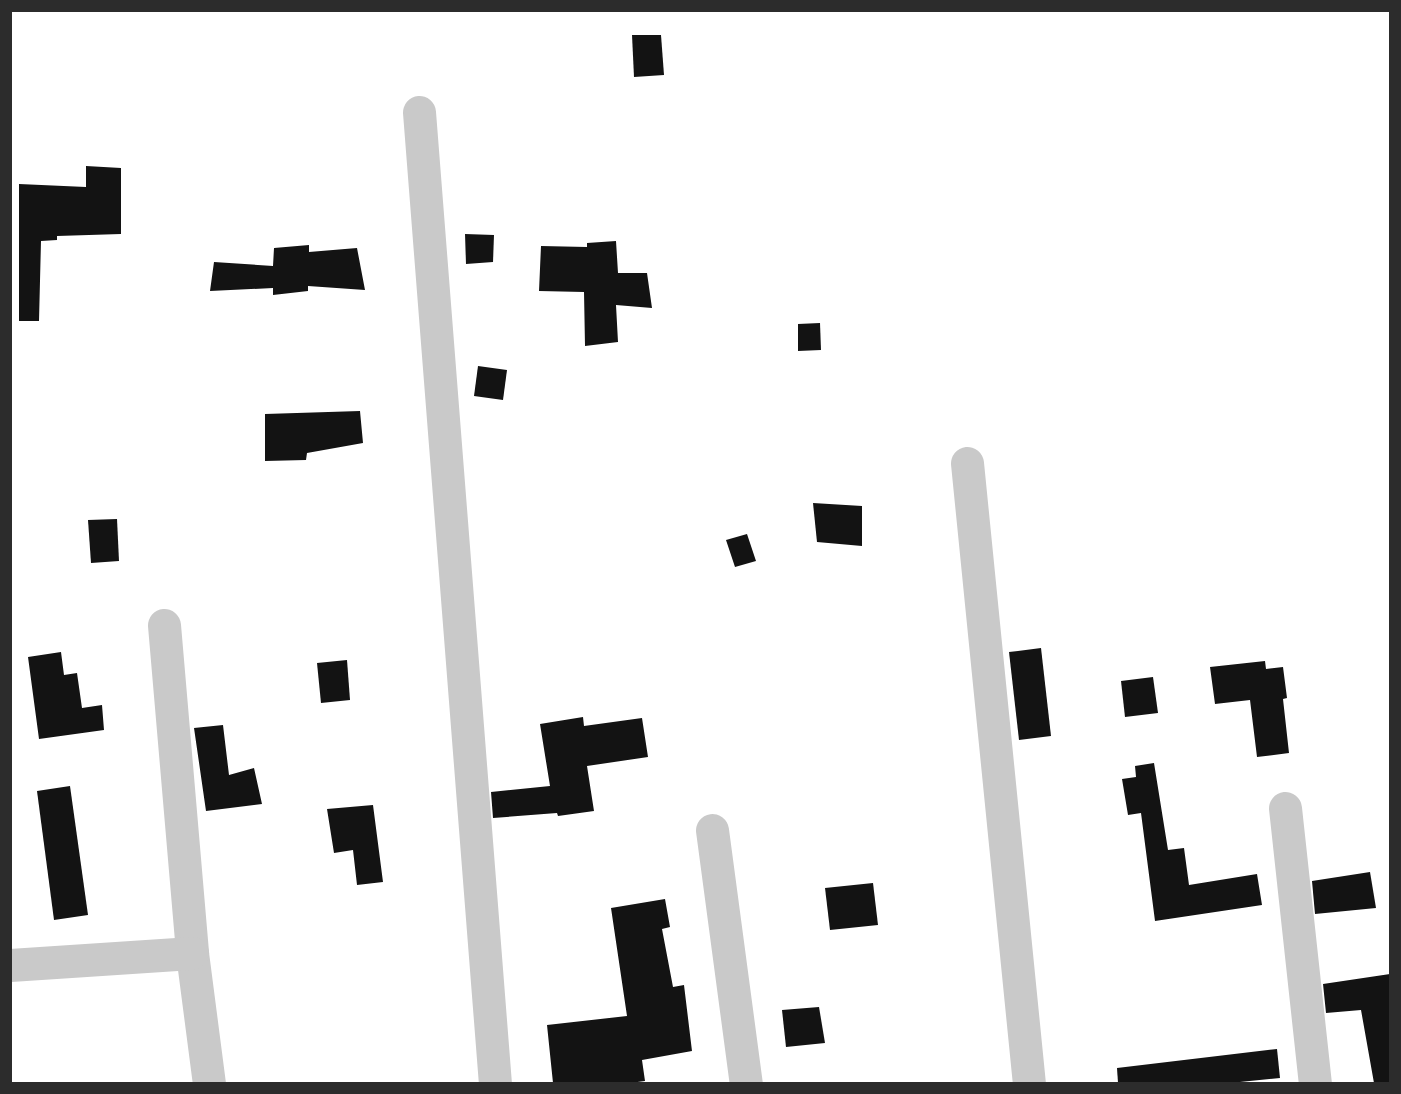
<!DOCTYPE html>
<html>
<head>
<meta charset="utf-8">
<style>
  body { margin:0 }
  #map { position:relative; width:1401px; height:1094px; overflow:hidden; background:#fff; font-family:"Work Sans",sans-serif }
  div>[style] { position:absolute }
  .building>* { inset:0; background:#131313 }
  .minor>* { height:33px; margin:-16.5px; padding:0 16.5px; transform-origin:16.5px; border-radius:16.5px; background:#c9c9c9 }
  span { translate:-50% -50%; white-space:nowrap; text-align:center; line-height:1.15; -webkit-text-stroke:6px #fff; paint-order:stroke }
  .frame { position:absolute; inset:0; border:12px solid #2c2c2c; pointer-events:none }
</style>
</head>
<body>
<div id="map">
  <div class="building">
    <div style="clip-path:polygon(632px 35px,661px 35px,664px 75px,634px 77px)"></div>
    <div style="clip-path:polygon(86px 166px,121px 168px,121px 234px,57px 236px,57px 240px,41px 241px,39px 321px,19px 321px,19px 184px,86px 187px)"></div>
    <div style="clip-path:polygon(465px 234px,494px 235px,493px 262px,466px 264px)"></div>
    <div style="clip-path:polygon(616px 241px,618px 273px,647px 273px,652px 308px,616px 305px,618px 342px,585px 346px,584px 292px,539px 291px,541px 246px,587px 247px,587px 243px)"></div>
    <div style="clip-path:polygon(309px 245px,309px 252px,357px 248px,365px 290px,308px 286px,308px 291px,273px 295px,273px 288px,210px 291px,214px 262px,273px 266px,274px 248px)"></div>
    <div style="clip-path:polygon(820px 323px,821px 350px,798px 351px,798px 324px)"></div>
    <div style="clip-path:polygon(478px 366px,507px 370px,503px 400px,474px 396px)"></div>
    <div style="clip-path:polygon(360px 411px,363px 443px,307px 453px,306px 460px,265px 461px,265px 414px)"></div>
    <div style="clip-path:polygon(813px 503px,862px 506px,862px 546px,817px 542px)"></div>
    <div style="clip-path:polygon(117px 519px,119px 561px,91px 563px,88px 520px)"></div>
    <div style="clip-path:polygon(747px 534px,756px 561px,735px 567px,726px 540px)"></div>
    <div style="clip-path:polygon(1041px 648px,1051px 736px,1019px 740px,1009px 652px)"></div>
    <div style="clip-path:polygon(61px 652px,64px 675px,77px 673px,82px 708px,102px 705px,104px 730px,39px 739px,28px 657px)"></div>
    <div style="clip-path:polygon(347px 660px,350px 700px,321px 703px,317px 663px)"></div>
    <div style="clip-path:polygon(1265px 661px,1266px 669px,1283px 667px,1287px 698px,1283px 699px,1289px 753px,1257px 757px,1250px 700px,1215px 704px,1210px 667px)"></div>
    <div style="clip-path:polygon(1153px 677px,1158px 713px,1125px 717px,1121px 681px)"></div>
    <div style="clip-path:polygon(583px 717px,584px 726px,642px 718px,648px 757px,587px 766px,594px 811px,558px 816px,557px 813px,493px 818px,491px 792px,550px 786px,540px 724px)"></div>
    <div style="clip-path:polygon(223px 725px,229px 775px,254px 768px,262px 804px,206px 811px,194px 728px)"></div>
    <div style="clip-path:polygon(1154px 763px,1168px 850px,1184px 848px,1189px 885px,1257px 874px,1262px 905px,1155px 921px,1141px 813px,1128px 815px,1122px 779px,1136px 777px,1135px 766px)"></div>
    <div style="clip-path:polygon(70px 786px,88px 915px,54px 920px,37px 791px)"></div>
    <div style="clip-path:polygon(373px 805px,383px 882px,357px 885px,353px 850px,334px 853px,327px 809px)"></div>
    <div style="clip-path:polygon(1370px 872px,1376px 908px,1315px 914px,1312px 881px)"></div>
    <div style="clip-path:polygon(873px 883px,878px 925px,830px 930px,825px 888px)"></div>
    <div style="clip-path:polygon(665px 899px,670px 927px,662px 929px,673px 987px,684px 985px,692px 1051px,642px 1060px,645px 1081px,630px 1083px,553px 1083px,547px 1025px,627px 1016px,611px 908px)"></div>
    <div style="clip-path:polygon(1390px 974px,1390px 1083px,1374px 1083px,1361px 1010px,1326px 1013px,1323px 984px)"></div>
    <div style="clip-path:polygon(819px 1007px,825px 1043px,786px 1047px,782px 1010px)"></div>
    <div style="clip-path:polygon(1277px 1049px,1280px 1078px,1230px 1083px,1118px 1083px,1117px 1068px)"></div>
  </div>
  <div class="minor">
    <div style="left:419px;top:112px;width:975px;rotate:85.53deg"></div>
    <div style="left:967px;top:463px;width:624px;rotate:84.3deg"></div>
    <div style="left:164px;top:625px;width:329px;rotate:85.1deg"></div>
    <div style="left:192px;top:953px;width:132px;rotate:82.6deg"></div>
    <div style="left:1285px;top:808px;width:278px;rotate:83.8deg"></div>
    <div style="left:712px;top:830px;width:256px;rotate:82.4deg"></div>
    <div style="left:10px;top:965px;width:182px;rotate:-3.8deg"></div>
  </div>
  <div class="frame"></div>
</div>
</body>
</html>
